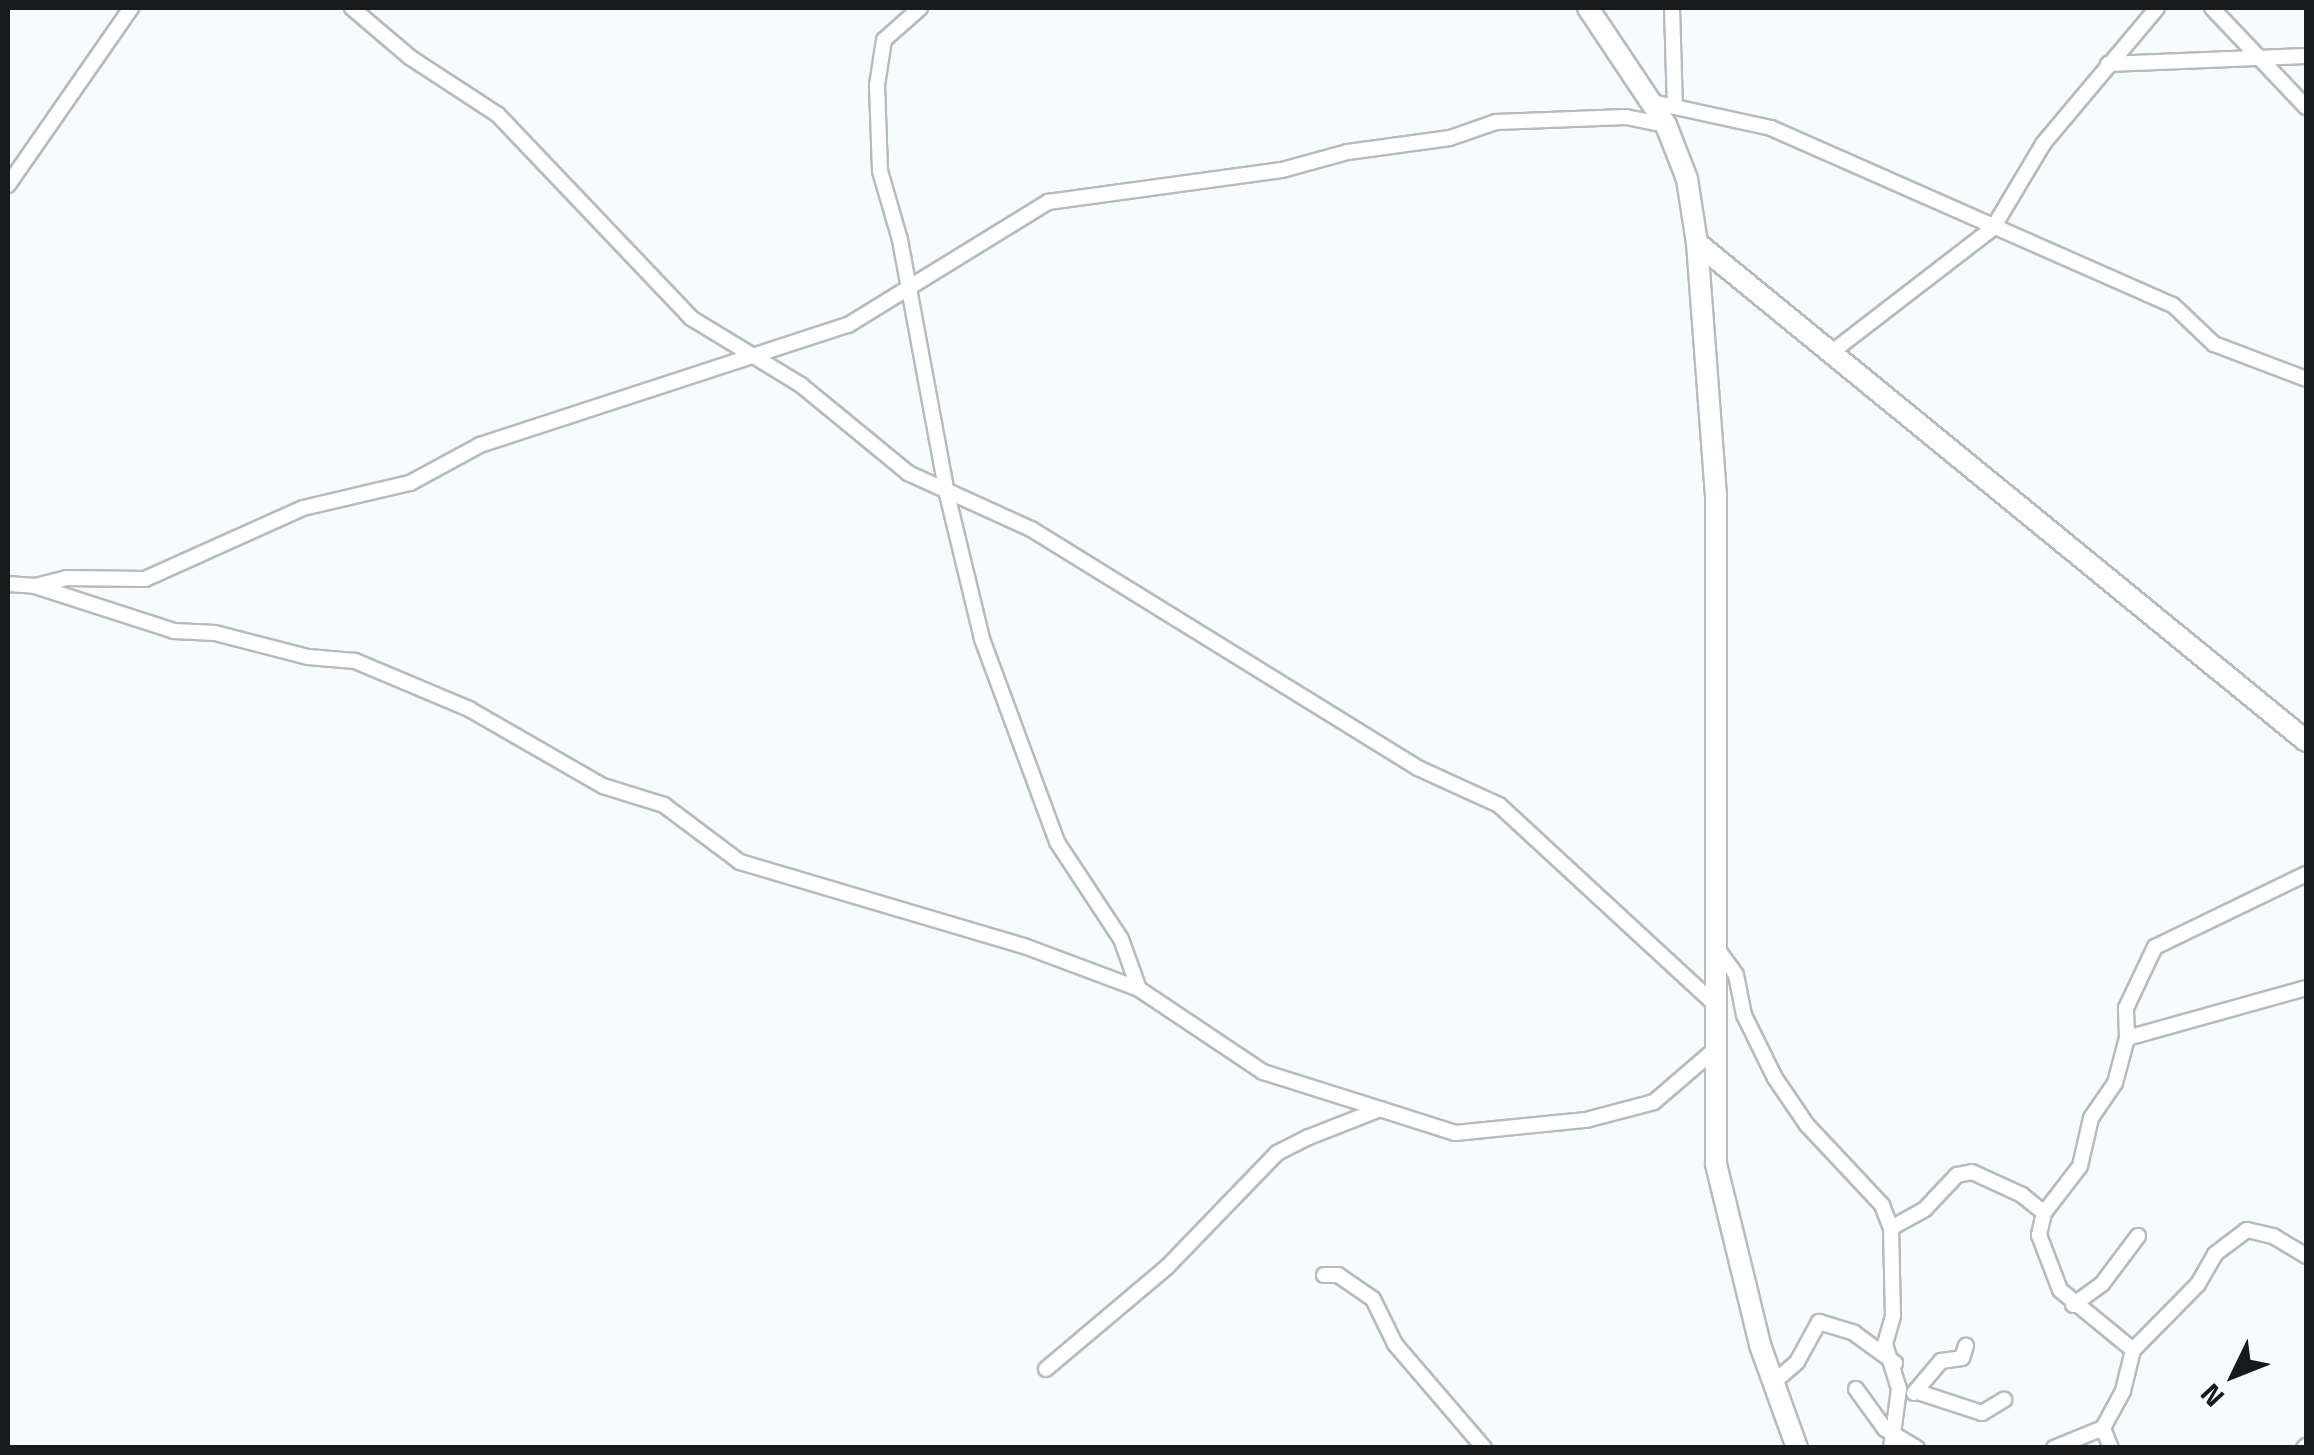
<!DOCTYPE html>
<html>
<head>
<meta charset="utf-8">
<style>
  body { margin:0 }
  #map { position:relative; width:2314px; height:1455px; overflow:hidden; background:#f6fbfe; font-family:"Titillium Web",sans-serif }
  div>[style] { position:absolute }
  .roads { filter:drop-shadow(2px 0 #b5bbbf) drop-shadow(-2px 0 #b5bbbf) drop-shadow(0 2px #b5bbbf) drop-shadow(0 -2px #b5bbbf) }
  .street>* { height:14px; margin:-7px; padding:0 7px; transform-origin:7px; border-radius:7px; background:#fff }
  .secondary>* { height:20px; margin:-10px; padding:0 10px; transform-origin:10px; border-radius:10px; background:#fff }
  span { translate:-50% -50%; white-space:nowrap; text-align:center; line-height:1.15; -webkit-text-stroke:9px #f6fbfe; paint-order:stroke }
  .frame { position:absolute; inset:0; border:10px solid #17191b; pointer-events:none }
  .north { position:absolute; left:2184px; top:1325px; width:100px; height:100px; -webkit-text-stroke:8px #f6fbfe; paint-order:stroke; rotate:227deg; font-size:28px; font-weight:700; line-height:40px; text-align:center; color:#17191b }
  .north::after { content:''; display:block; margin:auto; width:35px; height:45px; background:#17191b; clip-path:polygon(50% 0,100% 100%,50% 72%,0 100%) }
</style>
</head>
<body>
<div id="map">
  <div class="roads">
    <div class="street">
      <div style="left:352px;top:8px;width:77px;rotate:40.3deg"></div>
      <div style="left:411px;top:58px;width:104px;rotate:33.2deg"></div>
      <div style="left:498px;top:115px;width:280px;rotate:46.4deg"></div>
      <div style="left:691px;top:318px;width:129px;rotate:31.3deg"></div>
      <div style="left:801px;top:385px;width:139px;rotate:39.4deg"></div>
      <div style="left:908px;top:473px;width:135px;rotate:24.5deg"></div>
      <div style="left:1031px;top:529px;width:455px;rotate:31.7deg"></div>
      <div style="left:1418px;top:768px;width:89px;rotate:24.6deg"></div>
      <div style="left:1499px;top:805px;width:294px;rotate:42.7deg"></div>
      <div style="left:920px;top:8px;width:48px;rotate:138.4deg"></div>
      <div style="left:884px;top:40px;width:46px;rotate:98.8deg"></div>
      <div style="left:877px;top:85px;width:86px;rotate:88deg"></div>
      <div style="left:880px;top:171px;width:72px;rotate:73.8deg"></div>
      <div style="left:900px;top:240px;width:258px;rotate:79.5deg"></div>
      <div style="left:947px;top:494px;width:149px;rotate:76.4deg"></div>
      <div style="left:982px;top:639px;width:216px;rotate:69.7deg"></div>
      <div style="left:1057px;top:842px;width:116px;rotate:56.6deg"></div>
      <div style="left:1121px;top:939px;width:53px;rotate:70.2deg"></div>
      <div style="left:1672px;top:8px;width:99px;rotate:88.3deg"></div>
      <div style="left:2212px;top:8px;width:137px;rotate:46.5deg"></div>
      <div style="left:2108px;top:64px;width:198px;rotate:-2.3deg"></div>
      <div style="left:1652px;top:102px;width:122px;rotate:12.3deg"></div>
      <div style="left:1771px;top:128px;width:439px;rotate:23.8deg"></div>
      <div style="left:2173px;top:305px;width:57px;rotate:43.6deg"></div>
      <div style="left:2214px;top:344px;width:98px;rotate:20.8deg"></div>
      <div style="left:8px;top:185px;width:216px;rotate:-55.2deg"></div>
      <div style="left:1832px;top:352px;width:203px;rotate:-37.6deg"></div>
      <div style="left:1993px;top:228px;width:98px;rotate:-59.2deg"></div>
      <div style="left:2043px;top:144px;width:177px;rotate:-50deg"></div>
      <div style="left:8px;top:584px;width:27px;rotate:4deg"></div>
      <div style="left:35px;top:586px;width:146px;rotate:17.9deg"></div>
      <div style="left:174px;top:631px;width:41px;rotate:2.8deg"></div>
      <div style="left:215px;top:633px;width:96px;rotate:14.5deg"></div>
      <div style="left:308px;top:657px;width:47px;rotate:4.9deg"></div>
      <div style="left:355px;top:661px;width:124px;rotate:22.8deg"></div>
      <div style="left:469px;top:709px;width:155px;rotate:29.9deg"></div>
      <div style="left:603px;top:786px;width:64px;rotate:17.3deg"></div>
      <div style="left:664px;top:805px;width:95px;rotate:36.9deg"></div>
      <div style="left:740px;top:862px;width:296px;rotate:16.5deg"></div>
      <div style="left:1024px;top:946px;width:123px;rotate:20.5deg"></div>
      <div style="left:1139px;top:989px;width:149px;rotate:33.8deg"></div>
      <div style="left:1263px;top:1072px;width:123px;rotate:17.5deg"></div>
      <div style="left:35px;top:586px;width:32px;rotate:-14deg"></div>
      <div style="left:66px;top:578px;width:79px;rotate:0.7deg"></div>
      <div style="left:145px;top:579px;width:173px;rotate:-24.2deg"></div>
      <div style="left:303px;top:508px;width:110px;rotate:-13.2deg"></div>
      <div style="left:410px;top:483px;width:80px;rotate:-28.5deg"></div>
      <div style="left:480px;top:445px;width:387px;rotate:-18.1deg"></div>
      <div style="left:848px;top:325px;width:235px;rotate:-31.6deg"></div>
      <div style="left:1048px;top:202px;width:236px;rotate:-7.8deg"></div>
      <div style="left:1282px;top:170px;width:68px;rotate:-15.3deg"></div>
      <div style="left:1348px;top:152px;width:103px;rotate:-7.8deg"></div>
      <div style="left:1450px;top:138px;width:49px;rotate:-19.2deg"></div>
      <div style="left:1496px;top:122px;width:130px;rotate:-2.2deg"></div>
      <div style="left:1626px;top:117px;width:41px;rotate:11.3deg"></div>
      <div style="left:1716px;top:947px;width:34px;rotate:54deg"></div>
      <div style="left:1736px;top:975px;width:41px;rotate:78.7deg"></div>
      <div style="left:1744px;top:1015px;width:70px;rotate:63.8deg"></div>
      <div style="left:1775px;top:1078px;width:57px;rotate:55.8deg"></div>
      <div style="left:1807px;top:1125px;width:110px;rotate:46.8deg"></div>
      <div style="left:1882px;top:1205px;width:25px;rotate:69deg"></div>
      <div style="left:1891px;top:1228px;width:39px;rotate:-29deg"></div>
      <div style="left:1925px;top:1209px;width:47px;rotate:-46.7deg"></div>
      <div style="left:1957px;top:1175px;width:15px;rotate:-11deg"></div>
      <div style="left:1972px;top:1172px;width:55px;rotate:24.7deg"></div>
      <div style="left:2022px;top:1195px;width:28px;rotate:39deg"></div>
      <div style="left:2044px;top:1213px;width:23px;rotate:103deg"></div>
      <div style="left:2039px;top:1235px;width:59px;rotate:69.1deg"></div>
      <div style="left:2060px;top:1290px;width:94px;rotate:39.4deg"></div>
      <div style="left:2127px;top:1038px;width:186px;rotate:-15.6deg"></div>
      <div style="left:2044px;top:1213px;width:59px;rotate:-52.5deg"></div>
      <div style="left:2080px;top:1166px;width:49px;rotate:-77.1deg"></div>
      <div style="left:2091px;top:1118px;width:42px;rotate:-55.6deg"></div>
      <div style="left:2115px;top:1083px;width:47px;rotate:-75.1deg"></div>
      <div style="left:2127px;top:1038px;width:30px;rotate:-92deg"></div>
      <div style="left:2126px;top:1008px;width:68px;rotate:-64.6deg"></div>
      <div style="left:2155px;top:947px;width:168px;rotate:-25.8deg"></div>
      <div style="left:1891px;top:1228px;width:88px;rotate:88.7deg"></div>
      <div style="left:1893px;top:1316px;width:29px;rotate:106deg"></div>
      <div style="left:1885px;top:1344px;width:47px;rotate:72.7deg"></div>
      <div style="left:1899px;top:1389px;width:60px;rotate:97.7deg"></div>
      <div style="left:1324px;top:1275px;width:14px"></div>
      <div style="left:1338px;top:1275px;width:42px;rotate:34.4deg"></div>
      <div style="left:1373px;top:1299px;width:50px;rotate:63.9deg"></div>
      <div style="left:1395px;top:1344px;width:137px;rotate:49.4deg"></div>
      <div style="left:2073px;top:1305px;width:36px;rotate:-36deg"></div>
      <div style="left:2102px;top:1284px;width:60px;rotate:-53.1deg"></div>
      <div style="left:1046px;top:1369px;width:158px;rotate:-40.1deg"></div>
      <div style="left:1167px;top:1267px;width:158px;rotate:-46deg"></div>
      <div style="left:1277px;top:1153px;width:36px;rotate:-27deg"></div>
      <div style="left:1309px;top:1137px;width:76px;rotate:-21.5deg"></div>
      <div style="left:1380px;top:1109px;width:79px;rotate:17.7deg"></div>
      <div style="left:1455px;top:1133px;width:132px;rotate:-5.7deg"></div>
      <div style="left:1586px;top:1120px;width:70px;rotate:-14.8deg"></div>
      <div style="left:1654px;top:1102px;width:84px;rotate:-40.7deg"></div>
      <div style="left:1773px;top:1383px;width:32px;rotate:-41deg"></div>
      <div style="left:1797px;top:1362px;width:46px;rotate:-61.2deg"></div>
      <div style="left:1819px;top:1322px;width:37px;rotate:17deg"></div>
      <div style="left:1854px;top:1333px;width:51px;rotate:36.2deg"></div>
      <div style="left:1856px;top:1389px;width:49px;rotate:54.1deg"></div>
      <div style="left:1885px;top:1429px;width:37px;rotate:31deg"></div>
      <div style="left:1918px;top:1392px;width:67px;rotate:18.2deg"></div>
      <div style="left:1982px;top:1413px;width:26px;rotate:-31deg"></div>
      <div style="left:1914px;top:1393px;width:42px;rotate:-49.8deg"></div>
      <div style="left:1941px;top:1361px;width:21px;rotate:-8deg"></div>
      <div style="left:1962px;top:1358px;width:13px;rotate:-72deg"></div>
      <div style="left:2054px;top:1448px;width:53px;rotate:-22.2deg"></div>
      <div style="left:2111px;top:1448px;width:22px;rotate:-112deg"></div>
      <div style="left:2103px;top:1428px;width:42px;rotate:-61.6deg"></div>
      <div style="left:2123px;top:1391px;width:42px;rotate:-76.3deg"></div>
      <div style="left:2133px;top:1350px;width:93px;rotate:-45.4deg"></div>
      <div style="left:2198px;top:1284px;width:34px;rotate:-60deg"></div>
      <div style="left:2215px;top:1254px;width:40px;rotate:-37deg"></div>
      <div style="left:2247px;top:1230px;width:27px;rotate:13deg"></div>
      <div style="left:2273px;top:1236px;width:39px;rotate:31deg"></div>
      <div style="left:2304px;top:1448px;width:3px;rotate:-45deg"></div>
    </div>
    <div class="secondary">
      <div style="left:1588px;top:8px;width:141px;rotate:56.3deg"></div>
      <div style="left:1666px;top:125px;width:58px;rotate:68.7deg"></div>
      <div style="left:1687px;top:179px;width:65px;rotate:81.1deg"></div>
      <div style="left:1697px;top:243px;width:252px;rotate:85.7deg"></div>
      <div style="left:1716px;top:494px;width:670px;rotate:90deg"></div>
      <div style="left:1716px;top:1164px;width:186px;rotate:76.3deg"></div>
      <div style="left:1760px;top:1345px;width:109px;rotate:70.2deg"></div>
      <div style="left:1697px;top:243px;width:787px;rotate:39.27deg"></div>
    </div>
  </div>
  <div class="frame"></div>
  <div class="north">N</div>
</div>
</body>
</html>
